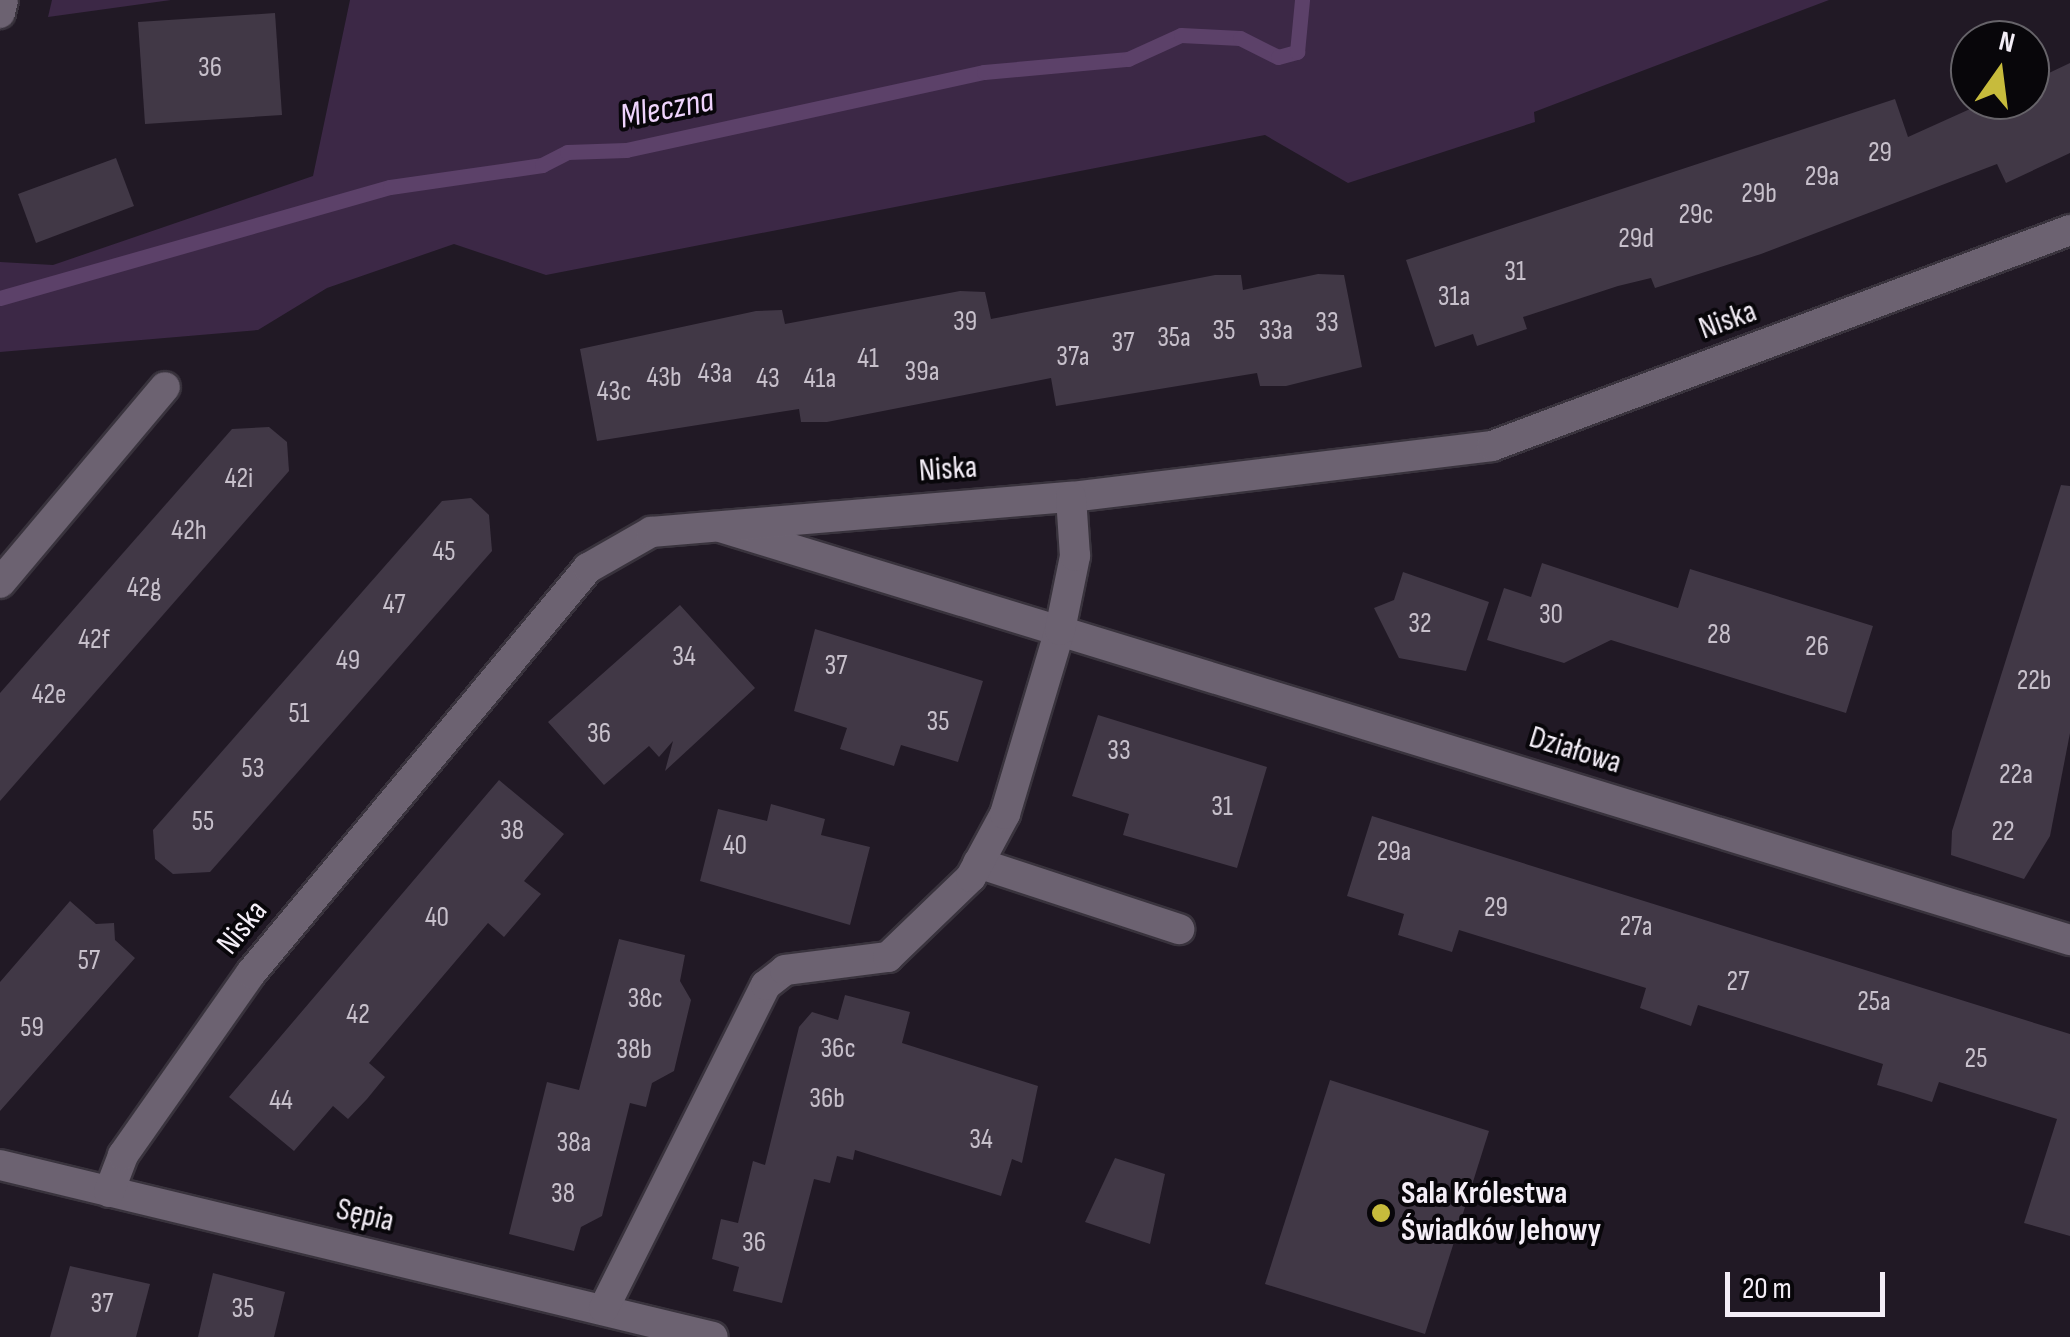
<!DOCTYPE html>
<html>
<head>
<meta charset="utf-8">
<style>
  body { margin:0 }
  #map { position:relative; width:2070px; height:1337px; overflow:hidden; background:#211925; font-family:"Sofia Sans Condensed",sans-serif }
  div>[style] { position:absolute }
  .green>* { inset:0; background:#3c2846 }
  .stream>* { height:15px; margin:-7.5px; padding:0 7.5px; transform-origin:7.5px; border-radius:7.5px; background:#5c4169 }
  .building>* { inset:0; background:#413846 }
  .roads { filter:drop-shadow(2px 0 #39333d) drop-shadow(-2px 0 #39333d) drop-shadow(0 2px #39333d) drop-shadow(0 -2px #39333d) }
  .minor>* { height:30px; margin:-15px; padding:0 15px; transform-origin:15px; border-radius:15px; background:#6c6271 }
  .dots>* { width:28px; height:28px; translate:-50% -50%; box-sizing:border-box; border:5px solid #08060a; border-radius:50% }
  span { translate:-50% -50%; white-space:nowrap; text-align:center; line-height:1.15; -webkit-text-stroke:8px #08060a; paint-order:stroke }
  .number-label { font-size:28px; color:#c7c0cb }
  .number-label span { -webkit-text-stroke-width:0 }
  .street-label { font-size:32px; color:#f4eef7 }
  .poi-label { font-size:32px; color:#f4eef7; font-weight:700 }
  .left { translate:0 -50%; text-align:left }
  .water-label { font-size:35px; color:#efd4fd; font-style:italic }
  .north { position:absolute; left:1950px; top:20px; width:100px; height:100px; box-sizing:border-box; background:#08060a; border:2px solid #666369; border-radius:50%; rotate:14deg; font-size:28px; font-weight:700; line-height:40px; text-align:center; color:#f4eef7 }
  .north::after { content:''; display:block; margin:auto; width:35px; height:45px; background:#c7bb3c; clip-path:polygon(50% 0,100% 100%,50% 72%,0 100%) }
  .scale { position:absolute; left:1725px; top:1272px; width:160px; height:45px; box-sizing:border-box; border:5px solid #f4eef7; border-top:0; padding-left:12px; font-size:30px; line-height:35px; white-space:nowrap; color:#f4eef7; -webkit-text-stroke:8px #08060a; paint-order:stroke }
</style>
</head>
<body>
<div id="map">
  <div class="green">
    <div style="clip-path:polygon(52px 0,171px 0,48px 17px)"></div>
    <div style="clip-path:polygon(350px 0,1829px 0,1534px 112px,1535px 122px,1348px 183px,1265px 135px,546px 275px,454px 244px,327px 288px,258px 330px,0 352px,0 262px,53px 265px,313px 176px)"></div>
  </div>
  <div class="stream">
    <div style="left:0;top:298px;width:405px;rotate:-15.9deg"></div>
    <div style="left:390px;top:187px;width:154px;rotate:-8.2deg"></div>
    <div style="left:542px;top:165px;width:28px;rotate:-27deg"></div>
    <div style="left:567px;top:152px;width:59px;rotate:-1.9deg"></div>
    <div style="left:626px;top:150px;width:366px;rotate:-12.3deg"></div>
    <div style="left:984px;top:72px;width:145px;rotate:-5.2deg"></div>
    <div style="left:1128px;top:59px;width:58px;rotate:-24.4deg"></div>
    <div style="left:1181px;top:35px;width:59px;rotate:2.9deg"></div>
    <div style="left:1240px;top:38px;width:42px;rotate:26.6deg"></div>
    <div style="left:1278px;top:57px;width:20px;rotate:-15deg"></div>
    <div style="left:1297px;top:52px;width:52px;rotate:-84.5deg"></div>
  </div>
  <div class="building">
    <div style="clip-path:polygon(275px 13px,282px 115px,145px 124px,138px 22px)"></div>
    <div style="clip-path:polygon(2070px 63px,2070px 153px,2006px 183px,1997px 164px,1761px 254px,1655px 288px,1651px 278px,1618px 286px,1523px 317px,1527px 329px,1477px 346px,1473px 334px,1435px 347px,1406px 260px,1895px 99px,1908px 137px,1990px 100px,2030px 100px,2030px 82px)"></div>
    <div style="clip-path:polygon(116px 158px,134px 206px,36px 243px,18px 194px)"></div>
    <div style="clip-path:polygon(1318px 274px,1344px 275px,1362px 367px,1286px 386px,1260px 386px,1257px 373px,1056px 406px,1051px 378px,827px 422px,801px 422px,799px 409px,597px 441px,580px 349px,756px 311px,782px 310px,785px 324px,960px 291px,985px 292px,991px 319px,1215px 275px,1241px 275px,1243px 290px)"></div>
    <div style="clip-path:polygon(269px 427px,287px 442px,289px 471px,0 801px,0 693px,232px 429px)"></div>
    <div style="clip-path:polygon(2061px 485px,2070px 486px,2070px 733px,2050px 836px,2024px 879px,1951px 855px,1952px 831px)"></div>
    <div style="clip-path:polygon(471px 498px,489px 515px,492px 551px,210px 872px,173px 874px,155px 859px,153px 830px,442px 501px)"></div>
    <div style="clip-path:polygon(1542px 563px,1678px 608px,1690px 569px,1873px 626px,1846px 713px,1611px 640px,1564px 663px,1487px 640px,1504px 588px,1531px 597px)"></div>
    <div style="clip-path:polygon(1403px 572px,1489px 602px,1466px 671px,1399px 658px,1374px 608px,1394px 600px)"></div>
    <div style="clip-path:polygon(680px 605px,755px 688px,665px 771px,673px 741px,659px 757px,649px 746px,604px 785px,548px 722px)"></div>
    <div style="clip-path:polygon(815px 629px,983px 681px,958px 762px,901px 745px,894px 766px,840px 749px,847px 728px,794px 711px)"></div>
    <div style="clip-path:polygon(1098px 715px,1267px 767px,1237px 868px,1123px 835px,1129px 814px,1072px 796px)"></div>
    <div style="clip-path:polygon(499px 780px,564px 834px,524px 881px,541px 894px,504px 937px,488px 923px,369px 1063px,385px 1077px,367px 1099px,348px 1119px,333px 1106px,294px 1151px,229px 1097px)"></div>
    <div style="clip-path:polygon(771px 804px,825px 819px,821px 835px,870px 847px,850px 925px,700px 881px,718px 809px,767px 821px)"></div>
    <div style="clip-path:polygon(1372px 816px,2070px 1034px,2070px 1236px,2024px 1223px,2057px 1119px,1939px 1082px,1932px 1102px,1904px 1093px,1877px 1085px,1883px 1064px,1698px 1005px,1691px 1026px,1640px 1008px,1646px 988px,1459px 930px,1452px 952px,1398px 935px,1404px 914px,1347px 896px)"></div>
    <div style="clip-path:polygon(70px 901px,96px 924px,114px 923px,115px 940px,135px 958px,0 1111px,0 982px)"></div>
    <div style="clip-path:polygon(619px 939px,685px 955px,680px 981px,691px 1000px,674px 1071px,652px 1083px,646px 1107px,630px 1103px,602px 1216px,581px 1227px,574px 1251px,509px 1234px,547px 1082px,579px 1090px)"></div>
    <div style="clip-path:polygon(845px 995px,910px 1012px,902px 1043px,1038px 1086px,1022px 1163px,1012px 1159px,1001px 1196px,855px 1150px,853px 1160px,837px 1156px,830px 1183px,814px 1179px,782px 1303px,733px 1291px,739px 1267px,712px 1259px,721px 1219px,738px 1223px,753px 1161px,765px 1165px,799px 1027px,812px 1012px,838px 1020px)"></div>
    <div style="clip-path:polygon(1330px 1080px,1489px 1131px,1425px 1334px,1265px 1284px)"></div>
    <div style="clip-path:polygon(1115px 1158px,1165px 1174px,1150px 1244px,1085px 1222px)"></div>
    <div style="clip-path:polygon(70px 1266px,150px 1284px,136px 1337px,50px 1337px)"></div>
    <div style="clip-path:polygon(213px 1273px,285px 1292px,274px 1337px,198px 1337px)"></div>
  </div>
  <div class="roads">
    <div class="minor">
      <div style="left:0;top:13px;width:13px;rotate:-77deg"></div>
      <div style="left:723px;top:528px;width:1409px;rotate:17.01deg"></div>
      <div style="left:0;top:583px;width:256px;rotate:-49.9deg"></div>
      <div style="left:978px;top:863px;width:212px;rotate:18.2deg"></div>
      <div style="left:0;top:1165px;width:733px;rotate:13.56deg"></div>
      <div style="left:109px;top:1192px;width:40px;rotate:-69deg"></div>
      <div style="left:123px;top:1155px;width:223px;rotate:-54.9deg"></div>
      <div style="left:251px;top:973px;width:527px;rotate:-50.24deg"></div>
      <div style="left:588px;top:568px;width:73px;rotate:-29.7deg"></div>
      <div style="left:651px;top:532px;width:421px;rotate:-4.8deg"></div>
      <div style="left:1071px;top:497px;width:424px;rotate:-6.9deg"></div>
      <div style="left:1492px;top:446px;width:617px;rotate:-20.49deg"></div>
      <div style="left:604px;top:1308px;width:361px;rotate:-63.4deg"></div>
      <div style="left:766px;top:985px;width:24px;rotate:-38deg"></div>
      <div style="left:785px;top:970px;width:104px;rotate:-7.2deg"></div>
      <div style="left:888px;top:957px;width:115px;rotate:-43.9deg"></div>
      <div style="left:971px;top:877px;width:72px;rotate:-61.6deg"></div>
      <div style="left:1005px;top:814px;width:192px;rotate:-73.4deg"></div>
      <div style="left:1060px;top:630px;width:76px;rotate:-78.5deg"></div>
      <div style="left:1075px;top:556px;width:59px;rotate:-93.9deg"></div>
    </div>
  </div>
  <div class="dots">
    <div style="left:1381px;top:1213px;background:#c7bb3c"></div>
  </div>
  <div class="number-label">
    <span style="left:210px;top:68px">36</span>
    <span style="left:1880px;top:153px">29</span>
    <span style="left:1822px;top:177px">29a</span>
    <span style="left:1759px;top:194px">29b</span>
    <span style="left:1696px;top:215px">29c</span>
    <span style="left:1636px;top:239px">29d</span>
    <span style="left:1515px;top:272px">31</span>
    <span style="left:1454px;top:297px">31a</span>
    <span style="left:965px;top:322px">39</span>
    <span style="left:1327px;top:323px">33</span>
    <span style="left:1224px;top:331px">35</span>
    <span style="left:1276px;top:331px">33a</span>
    <span style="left:1174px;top:338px">35a</span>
    <span style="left:1123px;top:343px">37</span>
    <span style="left:1073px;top:357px">37a</span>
    <span style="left:868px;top:359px">41</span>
    <span style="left:922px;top:372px">39a</span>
    <span style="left:715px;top:374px">43a</span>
    <span style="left:664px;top:378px">43b</span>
    <span style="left:768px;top:379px">43</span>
    <span style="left:820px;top:379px">41a</span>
    <span style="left:614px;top:392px">43c</span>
    <span style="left:239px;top:479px">42i</span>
    <span style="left:189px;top:531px">42h</span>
    <span style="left:444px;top:552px">45</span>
    <span style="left:144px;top:588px">42g</span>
    <span style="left:394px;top:605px">47</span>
    <span style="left:1551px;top:615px">30</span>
    <span style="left:1420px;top:624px">32</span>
    <span style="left:1719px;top:635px">28</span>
    <span style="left:94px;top:640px">42f</span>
    <span style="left:1817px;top:647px">26</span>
    <span style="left:684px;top:657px">34</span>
    <span style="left:348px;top:661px">49</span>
    <span style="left:836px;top:666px">37</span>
    <span style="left:2034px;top:681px">22b</span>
    <span style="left:49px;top:695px">42e</span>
    <span style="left:299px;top:714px">51</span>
    <span style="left:938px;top:722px">35</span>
    <span style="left:599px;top:734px">36</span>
    <span style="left:1119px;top:751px">33</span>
    <span style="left:253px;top:769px">53</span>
    <span style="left:2016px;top:775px">22a</span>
    <span style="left:1222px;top:807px">31</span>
    <span style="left:203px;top:822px">55</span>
    <span style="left:512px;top:831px">38</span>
    <span style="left:2003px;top:832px">22</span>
    <span style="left:735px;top:846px">40</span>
    <span style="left:1394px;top:852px">29a</span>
    <span style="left:1496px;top:908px">29</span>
    <span style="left:437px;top:918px">40</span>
    <span style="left:1636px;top:927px">27a</span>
    <span style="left:89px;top:961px">57</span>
    <span style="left:1738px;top:982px">27</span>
    <span style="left:645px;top:999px">38c</span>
    <span style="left:1874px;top:1002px">25a</span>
    <span style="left:358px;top:1015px">42</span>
    <span style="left:32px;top:1028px">59</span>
    <span style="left:838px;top:1049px">36c</span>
    <span style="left:634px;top:1050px">38b</span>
    <span style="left:1976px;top:1059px">25</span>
    <span style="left:827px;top:1099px">36b</span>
    <span style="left:281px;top:1101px">44</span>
    <span style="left:981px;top:1140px">34</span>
    <span style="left:574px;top:1143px">38a</span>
    <span style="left:563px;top:1194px">38</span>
    <span style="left:754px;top:1243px">36</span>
    <span style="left:102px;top:1304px">37</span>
    <span style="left:243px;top:1309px">35</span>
  </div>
  <div class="street-label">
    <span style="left:1728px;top:321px;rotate:-20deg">Niska</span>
    <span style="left:948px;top:470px;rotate:-4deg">Niska</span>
    <span style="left:1575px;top:751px;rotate:17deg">Działowa</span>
    <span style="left:243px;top:928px;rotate:-51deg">Niska</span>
    <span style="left:365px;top:1216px;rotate:13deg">Sępia</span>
  </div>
  <div class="poi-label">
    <span class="left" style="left:1401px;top:1213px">Sala Królestwa<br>Świadków Jehowy</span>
  </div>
  <div class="water-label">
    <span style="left:667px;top:109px;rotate:-11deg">Mleczna</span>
  </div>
  <div class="north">N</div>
  <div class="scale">20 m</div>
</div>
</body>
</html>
